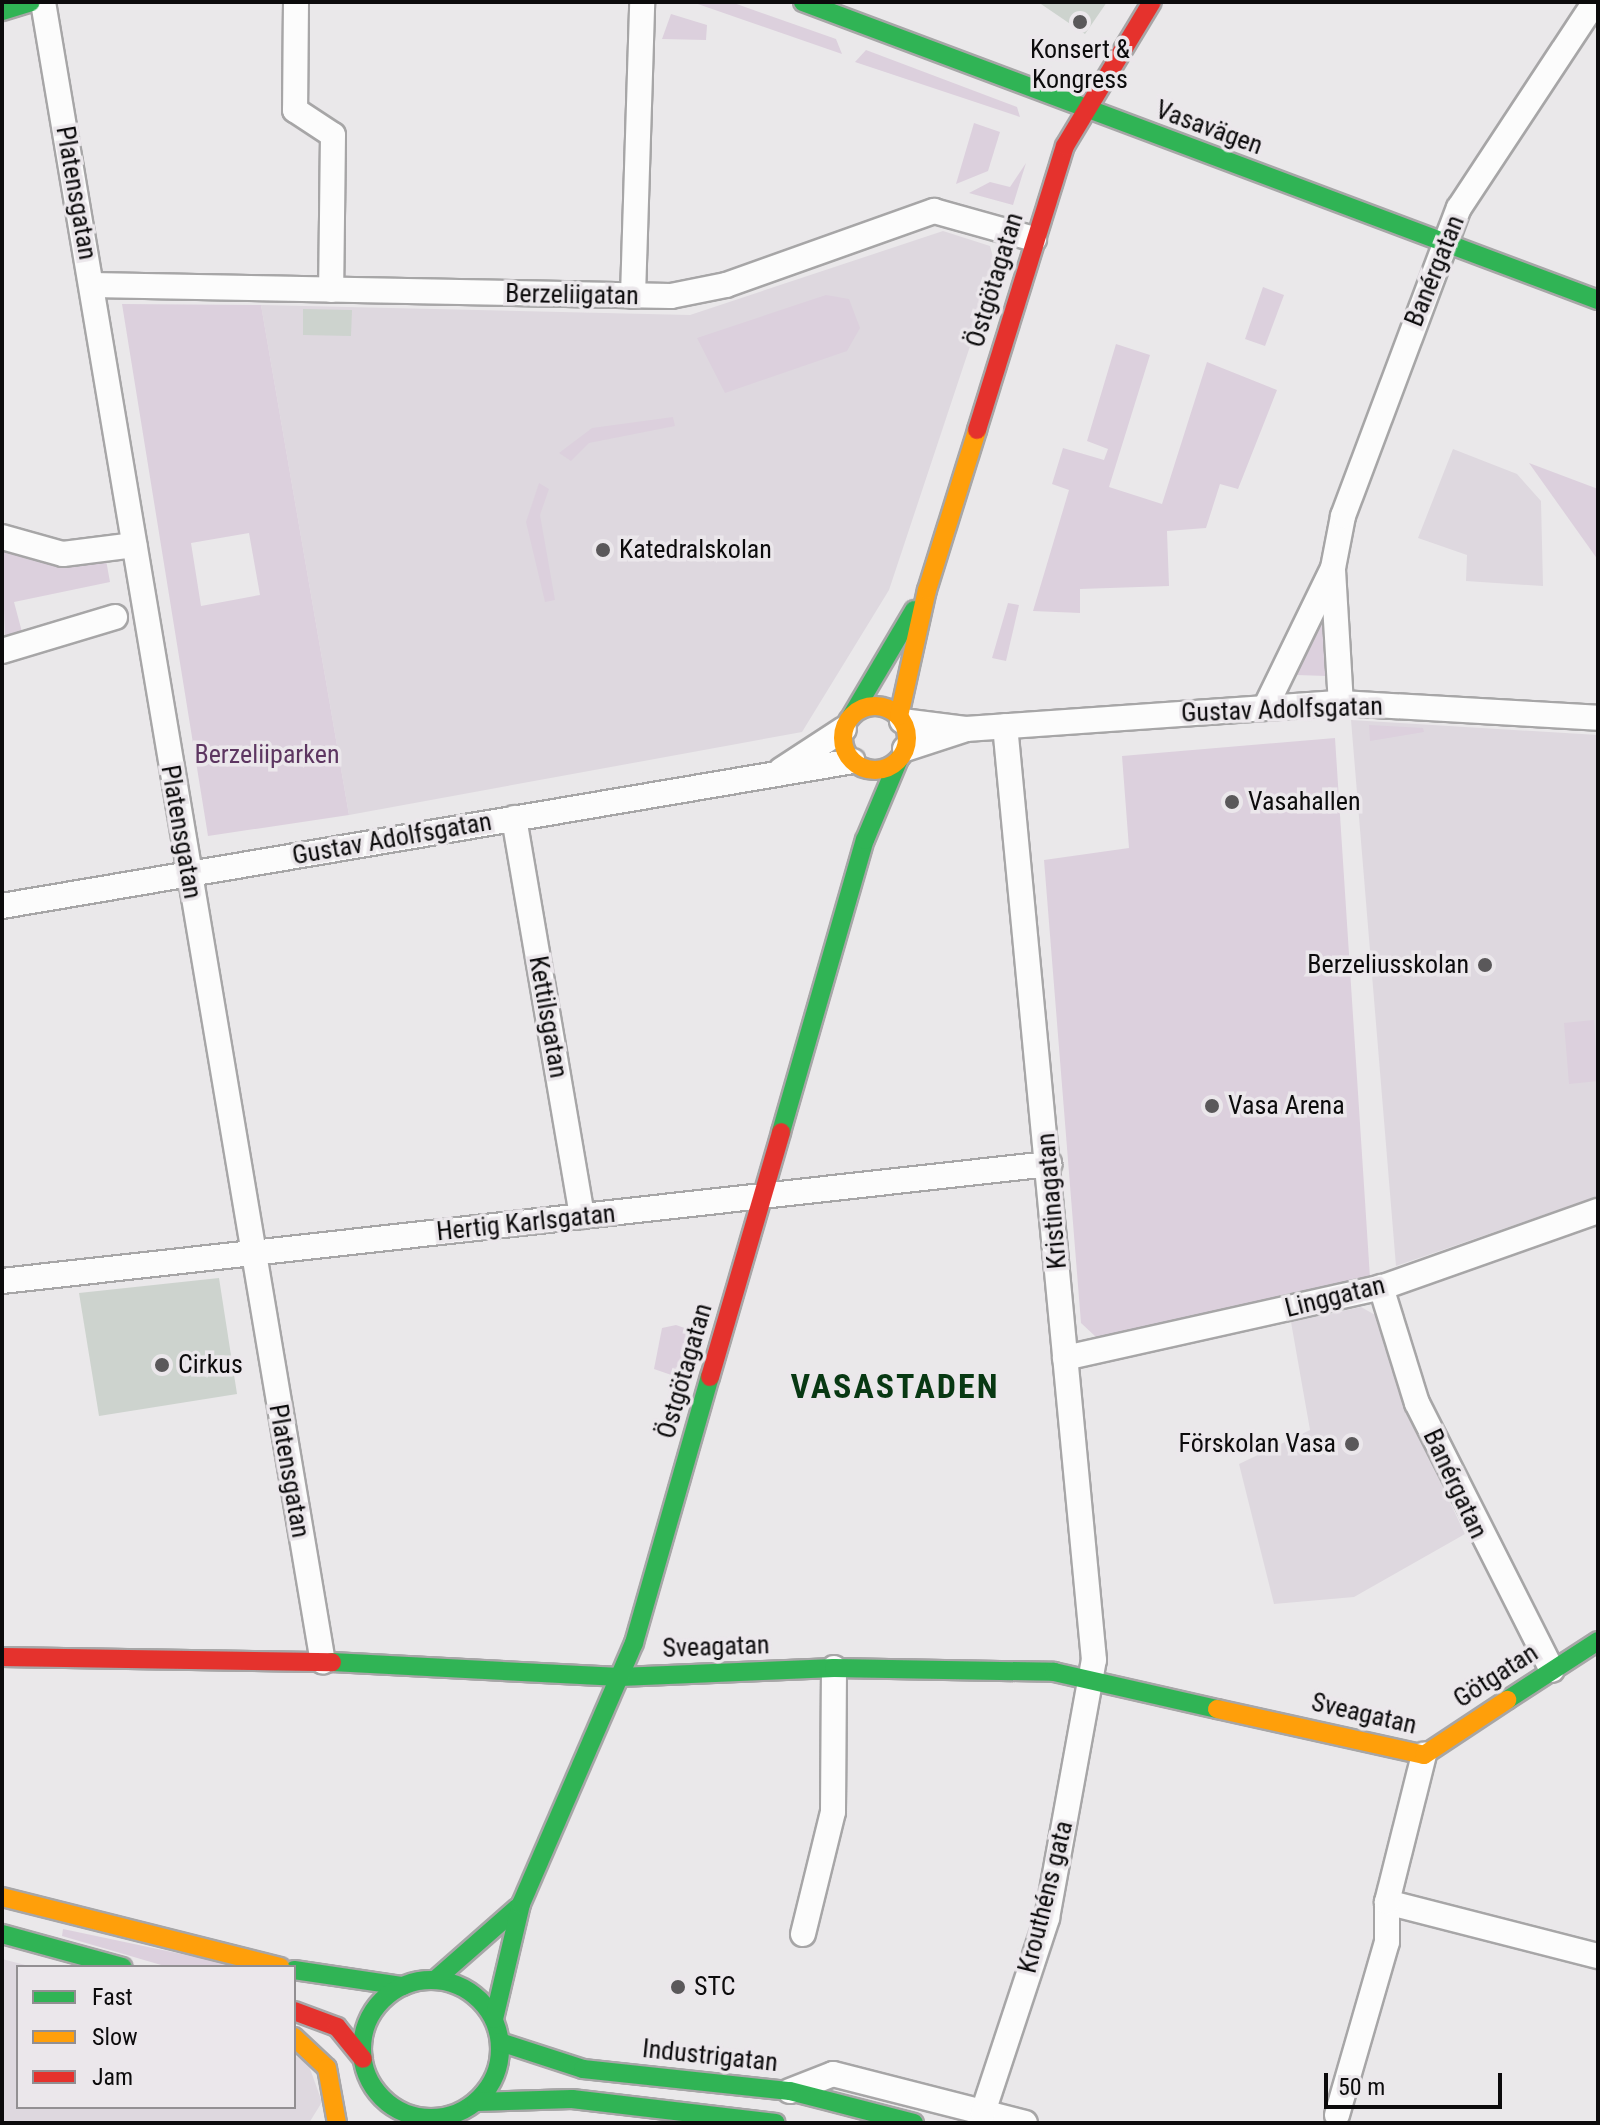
<!DOCTYPE html>
<html>
<head>
<meta charset="utf-8">
<style>
  body { margin:0 }
  #map { position:relative; width:1600px; height:2125px; overflow:hidden; background:#eae8ea; font-family:"Roboto Condensed",sans-serif }
  div>[style] { position:absolute }
  .built>* { inset:0; background:#ded8df }
  .green>* { inset:0; background:#dcd0dd }
  .building>* { inset:0; background:#cdd3ce }
  .roads { filter:drop-shadow(2px 0 #a7a6a7) drop-shadow(-2px 0 #a7a6a7) drop-shadow(0 2px #a7a6a7) drop-shadow(0 -2px #a7a6a7) }
  .street>* { height:24px; margin:-12px; padding:0 12px; transform-origin:12px; border-radius:12px; background:#fcfcfc }
  .fast>* { height:18px; margin:-9px; padding:0 9px; transform-origin:9px; border-radius:9px; background:#30b455 }
  .fast>.ring { margin:-9px; padding:0; box-sizing:content-box; background:none; border:18px solid #30b455; border-radius:50% }
  .slow>* { height:18px; margin:-9px; padding:0 9px; transform-origin:9px; border-radius:9px; background:#ff9f0a }
  .slow>.ring { margin:-9px; padding:0; box-sizing:content-box; background:none; border:18px solid #ff9f0a; border-radius:50% }
  .jam>* { height:18px; margin:-9px; padding:0 9px; transform-origin:9px; border-radius:9px; background:#e5322d }
  .dots>* { width:22px; height:22px; translate:-50% -50%; box-sizing:border-box; border:4px solid #ebe7eb; border-radius:50% }
  span { translate:-50% -50%; white-space:nowrap; text-align:center; line-height:1.15; -webkit-text-stroke:7px #ebe7eb; paint-order:stroke }
  .poi-label { font-size:26px; color:#0c0b0c }
  .left { translate:0 -50%; text-align:left }
  .right { translate:-100% -50%; text-align:right }
  .street-label { font-size:26px; color:#0c0b0c }
  .park-label { font-size:26px; color:#5d3661 }
  .district-label { font-size:34px; color:#083813; font-weight:700; letter-spacing:2px }
  .frame { position:absolute; inset:0; border:4px solid #0c0b0c; pointer-events:none }
  .legend { position:absolute; left:16px; top:1965px; width:280px; height:144px; box-sizing:border-box; background:#ebe7eb; border:2px solid #928f92; margin:0; padding:10px 14px; list-style:none; font-size:24px; color:#0c0b0c }
  .legend li { display:flex; align-items:center; gap:16px; height:40px }
  .legend b { width:40px; border:2px solid #928f92 }
  .scale { position:absolute; left:1324px; top:2073px; width:178px; height:36px; box-sizing:border-box; border:4px solid #0c0b0c; border-top:0; padding-left:10px; font-size:24px; line-height:28px; white-space:nowrap; color:#0c0b0c; -webkit-text-stroke:6px #ebe7eb; paint-order:stroke }
</style>
</head>
<body>
<div id="map">
  <div class="built">
    <div style="clip-path:polygon(943px 231px,990px 246px,996px 268px,889px 590px,802px 732px,349px 815px,261px 305px,690px 315px)"></div>
    <div style="clip-path:polygon(1453px 449px,1517px 474px,1541px 501px,1543px 586px,1466px 581px,1467px 555px,1418px 538px)"></div>
    <div style="clip-path:polygon(1351px 720px,1598px 735px,1598px 1196px,1396px 1266px)"></div>
    <div style="clip-path:polygon(1361px 1307px,1377px 1316px,1404px 1405px,1465px 1534px,1354px 1597px,1274px 1604px,1239px 1464px,1310px 1430px,1291px 1322px)"></div>
    <div style="clip-path:polygon(2px 1959px,33px 1967px,18px 1967px,18px 2107px,294px 2107px,294px 2055px,308px 2063px,322px 2102px,309px 2123px,2px 2123px)"></div>
  </div>
  <div class="green">
    <div style="clip-path:polygon(692px 2px,731px 2px,836px 39px,842px 54px)"></div>
    <div style="clip-path:polygon(671px 14px,707px 25px,706px 40px,662px 39px)"></div>
    <div style="clip-path:polygon(866px 50px,1017px 107px,1020px 117px,855px 62px)"></div>
    <div style="clip-path:polygon(974px 123px,1000px 132px,988px 171px,956px 184px)"></div>
    <div style="clip-path:polygon(1026px 163px,1013px 205px,969px 193px,990px 182px,1010px 187px)"></div>
    <div style="clip-path:polygon(1263px 287px,1284px 295px,1265px 346px,1245px 339px)"></div>
    <div style="clip-path:polygon(826px 295px,849px 299px,860px 328px,847px 351px,725px 393px,697px 338px)"></div>
    <div style="clip-path:polygon(evenodd,122px 304px,261px 305px,349px 815px,208px 836px,122px 304px,249px 533px,260px 595px,201px 606px,191px 543px,249px 533px)"></div>
    <div style="clip-path:polygon(1116px 344px,1150px 355px,1109px 487px,1162px 504px,1207px 362px,1277px 390px,1238px 489px,1220px 484px,1206px 528px,1167px 531px,1169px 586px,1080px 589px,1080px 613px,1033px 611px,1069px 490px,1052px 484px,1063px 448px,1104px 460px,1108px 449px,1087px 441px)"></div>
    <div style="clip-path:polygon(673px 417px,675px 426px,589px 443px,571px 461px,559px 453px,592px 428px)"></div>
    <div style="clip-path:polygon(1529px 463px,1598px 489px,1598px 560px)"></div>
    <div style="clip-path:polygon(539px 483px,549px 489px,540px 515px,555px 600px,545px 602px,526px 522px)"></div>
    <div style="clip-path:polygon(2px 548px,54px 566px,106px 560px,110px 582px,14px 602px,22px 632px,5px 640px)"></div>
    <div style="clip-path:polygon(1326px 590px,1332px 598px,1326px 676px,1297px 675px)"></div>
    <div style="clip-path:polygon(1008px 603px,1019px 605px,1006px 661px,992px 658px)"></div>
    <div style="clip-path:polygon(1369px 725px,1423px 728px,1424px 732px,1370px 741px)"></div>
    <div style="clip-path:polygon(1335px 738px,1370px 1278px,1096px 1337px,1081px 1323px,1044px 860px,1129px 848px,1122px 756px)"></div>
    <div style="clip-path:polygon(1594px 1020px,1598px 1081px,1569px 1084px,1564px 1023px)"></div>
    <div style="clip-path:polygon(676px 1325px,693px 1331px,680px 1378px,654px 1369px,662px 1328px)"></div>
    <div style="clip-path:polygon(63px 1929px,243px 1967px,168px 1967px,62px 1936px)"></div>
  </div>
  <div class="building">
    <div style="clip-path:polygon(1038px 2px,1107px 2px,1085px 34px)"></div>
    <div style="clip-path:polygon(303px 309px,352px 310px,351px 336px,303px 335px)"></div>
    <div style="clip-path:polygon(219px 1278px,237px 1394px,99px 1416px,79px 1293px)"></div>
  </div>
  <div class="roads">
    <div class="street">
      <div style="left:43px;top:2px;width:1683px;rotate:80.43deg"></div>
      <div style="left:296px;top:2px;width:108px;rotate:90.5deg"></div>
      <div style="left:295px;top:110px;width:45px;rotate:33.3deg"></div>
      <div style="left:333px;top:135px;width:155px;rotate:90.7deg"></div>
      <div style="left:92px;top:285px;width:579px;rotate:1.09deg"></div>
      <div style="left:671px;top:296px;width:56px;rotate:-11.3deg"></div>
      <div style="left:726px;top:285px;width:221px;rotate:-19.6deg"></div>
      <div style="left:934px;top:211px;width:104px;rotate:15.6deg"></div>
      <div style="left:633px;top:296px;width:294px;rotate:-88.2deg"></div>
      <div style="left:2px;top:537px;width:63px;rotate:15.6deg"></div>
      <div style="left:63px;top:554px;width:72px;rotate:-7.2deg"></div>
      <div style="left:1333px;top:570px;width:133px;rotate:86.6deg"></div>
      <div style="left:2px;top:651px;width:118px;rotate:-16.7deg"></div>
      <div style="left:1265px;top:708px;width:156px;rotate:-64.1deg"></div>
      <div style="left:1333px;top:568px;width:53px;rotate:-79.1deg"></div>
      <div style="left:1343px;top:516px;width:329px;rotate:-69.4deg"></div>
      <div style="left:1459px;top:208px;width:247px;rotate:-56.6deg"></div>
      <div style="left:902px;top:721px;width:64px;rotate:7.1deg"></div>
      <div style="left:966px;top:729px;width:376px;rotate:-4deg"></div>
      <div style="left:1341px;top:703px;width:257px;rotate:3.3deg"></div>
      <div style="left:905px;top:749px;width:62px;rotate:-17.9deg"></div>
      <div style="left:781px;top:770px;width:75px;rotate:-33.1deg"></div>
      <div style="left:514px;top:818px;width:404px;rotate:80.3deg"></div>
      <div style="left:2px;top:906px;width:863px;rotate:-9.67deg"></div>
      <div style="left:2px;top:1281px;width:1054px;rotate:-6.38deg"></div>
      <div style="left:1381px;top:1287px;width:121px;rotate:72.8deg"></div>
      <div style="left:1417px;top:1403px;width:299px;rotate:63.2deg"></div>
      <div style="left:1065px;top:1358px;width:329px;rotate:-12.6deg"></div>
      <div style="left:1386px;top:1286px;width:225px;rotate:-19.5deg"></div>
      <div style="left:1387px;top:1902px;width:218px;rotate:14.4deg"></div>
      <div style="left:803px;top:1934px;width:126px;rotate:-76.2deg"></div>
      <div style="left:833px;top:1812px;width:144px;rotate:-89.6deg"></div>
      <div style="left:790px;top:2091px;width:46px;rotate:-21.6deg"></div>
      <div style="left:833px;top:2074px;width:198px;rotate:14.3deg"></div>
      <div style="left:983px;top:2112px;width:204px;rotate:-71.7deg"></div>
      <div style="left:1047px;top:1918px;width:262px;rotate:-79.7deg"></div>
      <div style="left:1094px;top:1660px;width:938px;rotate:-95.44deg"></div>
      <div style="left:1337px;top:2115px;width:180px;rotate:-73.9deg"></div>
      <div style="left:1387px;top:1942px;width:40px;rotate:-90deg"></div>
      <div style="left:1387px;top:1902px;width:152px;rotate:-75.9deg"></div>
    </div>
    <div class="fast">
      <div style="left:803px;top:2px;width:849px;rotate:20.55deg"></div>
      <div style="left:2px;top:11px;width:30px;rotate:-17deg"></div>
      <div style="left:852px;top:715px;width:122px;rotate:-59.4deg"></div>
      <div style="left:781px;top:1132px;width:304px;rotate:-74deg"></div>
      <div style="left:865px;top:840px;width:88px;rotate:-67.2deg"></div>
      <div style="left:332px;top:1662px;width:288px;rotate:3deg"></div>
      <div style="left:620px;top:1677px;width:214px;rotate:-2.4deg"></div>
      <div style="left:834px;top:1668px;width:220px;rotate:1deg"></div>
      <div style="left:1054px;top:1672px;width:167px;rotate:12.8deg"></div>
      <div style="left:1507px;top:1700px;width:108px;rotate:-33deg"></div>
      <div style="left:2px;top:1934px;width:125px;rotate:15.3deg"></div>
      <div style="left:294px;top:1970px;width:110px;rotate:8.4deg"></div>
      <div class="ring" style="left:362px;top:1980px;width:120px;height:120px"></div>
      <div style="left:435px;top:1980px;width:109px;rotate:-41.3deg"></div>
      <div style="left:494px;top:2019px;width:118px;rotate:-76.8deg"></div>
      <div style="left:521px;top:1904px;width:284px;rotate:-66.6deg"></div>
      <div style="left:634px;top:1643px;width:277px;rotate:-74.1deg"></div>
      <div style="left:500px;top:2042px;width:87px;rotate:18deg"></div>
      <div style="left:583px;top:2069px;width:208px;rotate:6.1deg"></div>
      <div style="left:790px;top:2091px;width:128px;rotate:14.5deg"></div>
      <div style="left:476px;top:2102px;width:96px;rotate:-1.8deg"></div>
      <div style="left:572px;top:2099px;width:205px;rotate:6.7deg"></div>
    </div>
    <div class="slow">
      <div class="ring" style="left:843px;top:706px;width:46px;height:46px"></div>
      <div style="left:899px;top:716px;width:129px;rotate:-77.5deg"></div>
      <div style="left:927px;top:590px;width:168px;rotate:-72.6deg"></div>
      <div style="left:1217px;top:1709px;width:212px;rotate:12.5deg"></div>
      <div style="left:1424px;top:1755px;width:100px;rotate:-33.5deg"></div>
      <div style="left:2px;top:1897px;width:287px;rotate:14.1deg"></div>
      <div style="left:294px;top:2037px;width:45px;rotate:43.2deg"></div>
      <div style="left:327px;top:2068px;width:56px;rotate:79.7deg"></div>
    </div>
    <div class="jam">
      <div style="left:977px;top:430px;width:297px;rotate:-72.8deg"></div>
      <div style="left:1065px;top:146px;width:168px;rotate:-58.9deg"></div>
      <div style="left:710px;top:1377px;width:255px;rotate:-73.8deg"></div>
      <div style="left:2px;top:1657px;width:330px;rotate:0.9deg"></div>
      <div style="left:294px;top:2011px;width:46px;rotate:20.4deg"></div>
      <div style="left:337px;top:2027px;width:41px;rotate:50.9deg"></div>
    </div>
  </div>
  <div class="dots">
    <div style="left:1080px;top:22px;background:#5a585a"></div>
    <div style="left:603px;top:550px;background:#5a585a"></div>
    <div style="left:1232px;top:802px;background:#5a585a"></div>
    <div style="left:1485px;top:965px;background:#5a585a"></div>
    <div style="left:1212px;top:1106px;background:#5a585a"></div>
    <div style="left:162px;top:1365px;background:#5a585a"></div>
    <div style="left:1352px;top:1444px;background:#5a585a"></div>
    <div style="left:678px;top:1987px;background:#5a585a"></div>
  </div>
  <div class="poi-label">
    <span style="left:1080px;top:65px">Konsert &amp;<br>Kongress</span>
    <span class="left" style="left:619px;top:550px">Katedralskolan</span>
    <span class="left" style="left:1248px;top:802px">Vasahallen</span>
    <span class="right" style="left:1469px;top:965px">Berzeliusskolan</span>
    <span class="left" style="left:1228px;top:1106px">Vasa Arena</span>
    <span class="left" style="left:178px;top:1365px">Cirkus</span>
    <span class="right" style="left:1336px;top:1444px">Förskolan Vasa</span>
    <span class="left" style="left:694px;top:1987px">STC</span>
  </div>
  <div class="street-label">
    <span style="left:1209px;top:128px;rotate:20deg">Vasavägen</span>
    <span style="left:76px;top:193px;rotate:80deg">Platensgatan</span>
    <span style="left:1435px;top:271px;rotate:-68deg">Banérgatan</span>
    <span style="left:995px;top:280px;rotate:-73deg">Östgötagatan</span>
    <span style="left:572px;top:295px;rotate:1deg">Berzeliigatan</span>
    <span style="left:1282px;top:710px;rotate:-2deg">Gustav Adolfsgatan</span>
    <span style="left:181px;top:832px;rotate:80deg">Platensgatan</span>
    <span style="left:392px;top:839px;rotate:-10deg">Gustav Adolfsgatan</span>
    <span style="left:548px;top:1017px;rotate:80deg">Kettilsgatan</span>
    <span style="left:1052px;top:1201px;rotate:-95deg">Kristinagatan</span>
    <span style="left:526px;top:1223px;rotate:-6deg">Hertig Karlsgatan</span>
    <span style="left:1335px;top:1297px;rotate:-14deg">Linggatan</span>
    <span style="left:685px;top:1371px;rotate:-74deg">Östgötagatan</span>
    <span style="left:289px;top:1471px;rotate:80deg">Platensgatan</span>
    <span style="left:1455px;top:1484px;rotate:65deg">Banérgatan</span>
    <span style="left:716px;top:1647px;rotate:-2deg">Sveagatan</span>
    <span style="left:1496px;top:1676px;rotate:-33deg">Götgatan</span>
    <span style="left:1364px;top:1714px;rotate:13deg">Sveagatan</span>
    <span style="left:1046px;top:1897px;rotate:-76deg">Krouthéns gata</span>
    <span style="left:710px;top:2056px;rotate:6deg">Industrigatan</span>
  </div>
  <div class="park-label">
    <span style="left:267px;top:755px">Berzeliiparken</span>
  </div>
  <div class="district-label">
    <span style="left:895px;top:1387px">VASASTADEN</span>
  </div>
  <div class="frame"></div>
  <ul class="legend">
  <li><b style="height:10px;background:#30b455"></b>Fast</li>
  <li><b style="height:10px;background:#ff9f0a"></b>Slow</li>
  <li><b style="height:10px;background:#e5322d"></b>Jam</li>
  </ul>
  <div class="scale">50 m</div>
</div>
</body>
</html>
